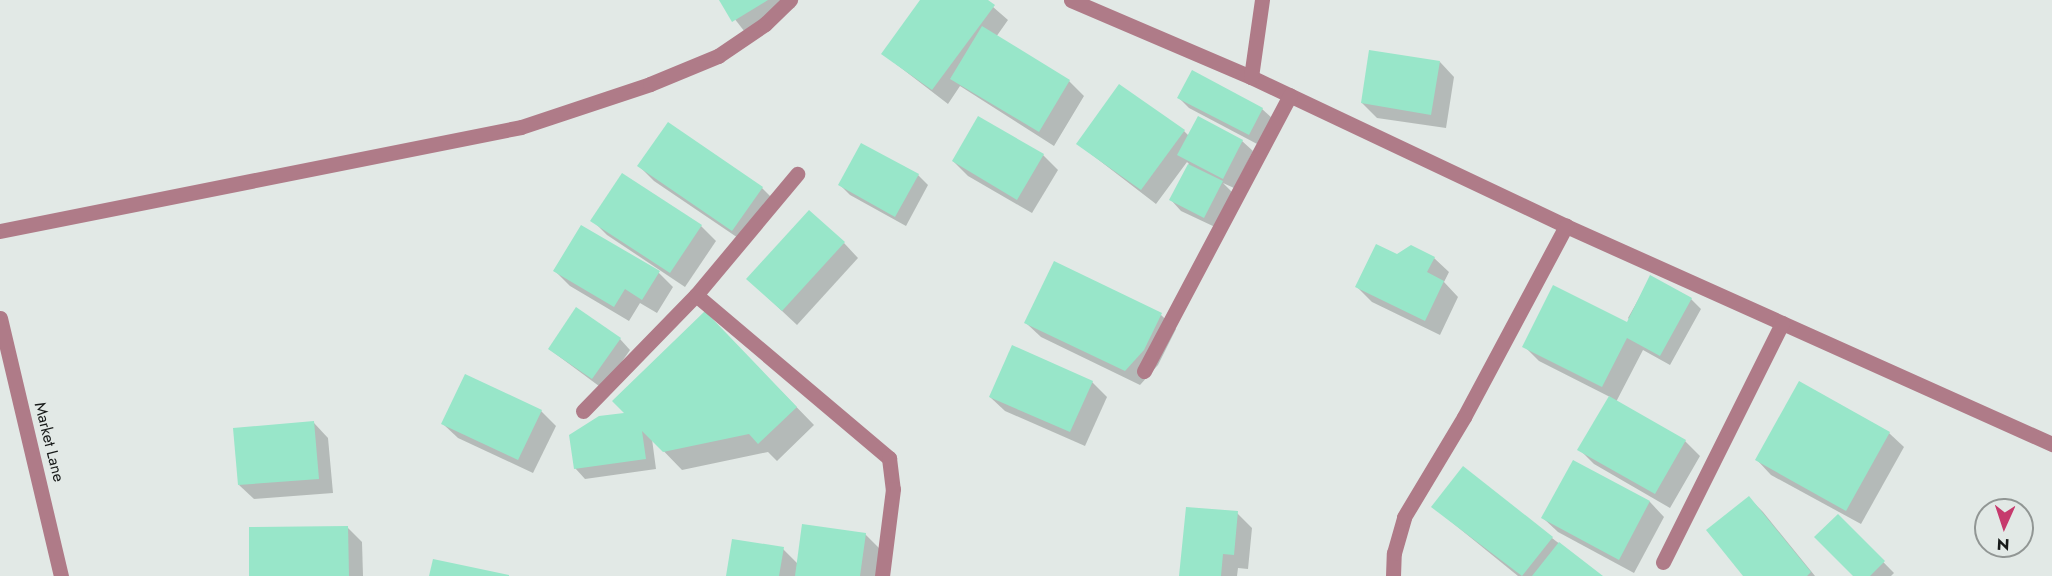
<!DOCTYPE html>
<html>
<head>
<meta charset="utf-8">
<style>
  body { margin:0 }
  #map { position:relative; width:2052px; height:576px; overflow:hidden; background:#e2e9e6; font-family:Jost,sans-serif }
  div>[style] { position:absolute }
  .shadow>* { inset:0; background:#0003 }
  .building>* { inset:0; background:#98e6c9 }
  .street>* { height:15px; margin:-7.5px; padding:0 7.5px; transform-origin:7.5px; border-radius:7.5px; background:#af7b88 }
  span { translate:-50% -50%; white-space:nowrap; text-align:center; line-height:1.15; -webkit-text-stroke:6px #e2e9e6; paint-order:stroke }
  .street-label { font-size:16px; color:#171a19 }
  .north { position:absolute; left:1974px; top:498px; width:60px; height:60px; box-sizing:border-box; background:#e2e9e6; border:2px solid #919694; border-radius:50%; rotate:183deg; font-size:16px; font-weight:700; line-height:24px; text-align:center; color:#171a19 }
  .north::after { content:''; display:block; margin:auto; width:21px; height:27px; background:#c63a6d; clip-path:polygon(50% 0,100% 100%,50% 72%,0 100%) }
</style>
</head>
<body>
<div id="map">
  <div class="shadow">
    <div style="clip-path:polygon(720px 0,791px 0,795px 7px,748px 36px)"></div>
    <div style="clip-path:polygon(922px 0,985px 0,1008px 20px,996px 37px,1069px 81px,1084px 96px,1054px 146px,960px 86px,948px 104px,883px 54px)"></div>
    <div style="clip-path:polygon(1440px 62px,1454px 77px,1446px 128px,1377px 118px,1362px 103px)"></div>
    <div style="clip-path:polygon(1179px 98px,1262px 109px,1273px 119px,1259px 145px,1189px 108px)"></div>
    <div style="clip-path:polygon(1184px 131px,1189px 136px,1242px 141px,1253px 151px,1234px 188px,1223px 183px,1233px 193px,1215px 227px,1181px 211px,1171px 200px,1189px 164px,1187px 162px,1156px 204px,1078px 144px)"></div>
    <div style="clip-path:polygon(1043px 155px,1058px 170px,1032px 213px,968px 176px,953px 161px)"></div>
    <div style="clip-path:polygon(639px 166px,762px 188px,776px 202px,747px 244px,654px 181px)"></div>
    <div style="clip-path:polygon(918px 175px,928px 185px,906px 226px,850px 195px,840px 185px)"></div>
    <div style="clip-path:polygon(592px 220px,701px 226px,716px 241px,685px 287px,607px 235px)"></div>
    <div style="clip-path:polygon(844px 243px,858px 258px,797px 325px,748px 279px)"></div>
    <div style="clip-path:polygon(1397px 256px,1434px 258px,1449px 272px,1444px 282px,1458px 297px,1440px 335px,1372px 302px,1357px 287px)"></div>
    <div style="clip-path:polygon(555px 271px,658px 272px,673px 287px,657px 313px,640px 303px,629px 321px,570px 286px)"></div>
    <div style="clip-path:polygon(1651px 277px,1691px 299px,1701px 309px,1670px 365px,1643px 350px,1616px 402px,1685px 441px,1700px 456px,1670px 508px,1594px 464px,1579px 449px,1610px 397px,1539px 361px,1524px 346px,1640px 330px,1628px 318px)"></div>
    <div style="clip-path:polygon(705px 313px,814px 425px,777px 461px,768px 452px,682px 470px,652px 439px,656px 469px,585px 479px,575px 468px,628px 414px)"></div>
    <div style="clip-path:polygon(1161px 315px,1176px 329px,1158px 365px,1140px 385px,1041px 337px,1026px 323px)"></div>
    <div style="clip-path:polygon(620px 339px,630px 350px,603px 389px,549px 349px)"></div>
    <div style="clip-path:polygon(1092px 382px,1107px 397px,1085px 446px,1005px 411px,990px 397px)"></div>
    <div style="clip-path:polygon(541px 411px,556px 426px,533px 473px,458px 438px,443px 424px)"></div>
    <div style="clip-path:polygon(314px 423px,328px 438px,333px 493px,254px 499px,239px 485px)"></div>
    <div style="clip-path:polygon(1889px 433px,1904px 447px,1861px 524px,1771px 475px,1757px 460px)"></div>
    <div style="clip-path:polygon(1573px 462px,1650px 502px,1664px 517px,1634px 573px,1558px 532px,1543px 518px)"></div>
    <div style="clip-path:polygon(1749px 498px,1763px 512px,1815px 576px,1745px 576px)"></div>
    <div style="clip-path:polygon(1433px 507px,1552px 538px,1601px 576px,1518px 576px)"></div>
    <div style="clip-path:polygon(1237px 513px,1252px 528px,1248px 569px,1238px 568px,1237px 576px,1181px 576px)"></div>
    <div style="clip-path:polygon(1838px 516px,1894px 573px,1891px 576px,1855px 576px)"></div>
    <div style="clip-path:polygon(348px 528px,362px 542px,363px 576px,251px 576px)"></div>
    <div style="clip-path:polygon(865px 534px,880px 549px,877px 576px,728px 576px,783px 549px,798px 564px)"></div>
  </div>
  <div class="building">
    <div style="clip-path:polygon(719px 0,768px 0,732px 22px)"></div>
    <div style="clip-path:polygon(920px 0,988px 0,995px 5px,932px 90px,881px 54px)"></div>
    <div style="clip-path:polygon(982px 26px,1070px 80px,1039px 132px,950px 79px)"></div>
    <div style="clip-path:polygon(1369px 50px,1440px 61px,1431px 115px,1361px 103px)"></div>
    <div style="clip-path:polygon(1192px 70px,1263px 108px,1249px 135px,1177px 98px)"></div>
    <div style="clip-path:polygon(1119px 84px,1185px 130px,1141px 190px,1076px 144px)"></div>
    <div style="clip-path:polygon(978px 116px,1044px 154px,1017px 200px,952px 161px)"></div>
    <div style="clip-path:polygon(1198px 116px,1243px 140px,1223px 179px,1177px 155px)"></div>
    <div style="clip-path:polygon(668px 122px,763px 187px,732px 231px,637px 166px)"></div>
    <div style="clip-path:polygon(861px 143px,919px 174px,895px 217px,838px 185px)"></div>
    <div style="clip-path:polygon(1188px 164px,1223px 181px,1204px 218px,1169px 200px)"></div>
    <div style="clip-path:polygon(622px 173px,702px 225px,670px 273px,590px 221px)"></div>
    <div style="clip-path:polygon(809px 210px,845px 242px,782px 311px,746px 279px)"></div>
    <div style="clip-path:polygon(581px 225px,660px 271px,642px 300px,625px 289px,614px 307px,553px 271px)"></div>
    <div style="clip-path:polygon(1376px 244px,1397px 254px,1411px 245px,1435px 257px,1427px 272px,1444px 281px,1425px 321px,1355px 287px)"></div>
    <div style="clip-path:polygon(1054px 261px,1162px 313px,1144px 350px,1125px 371px,1024px 323px)"></div>
    <div style="clip-path:polygon(1650px 275px,1692px 298px,1660px 356px,1627px 338px,1602px 387px,1522px 347px,1553px 285px,1627px 322px)"></div>
    <div style="clip-path:polygon(576px 307px,621px 338px,592px 379px,548px 349px)"></div>
    <div style="clip-path:polygon(705px 311px,797px 407px,758px 444px,749px 434px,663px 452px,642px 431px,646px 459px,574px 469px,569px 435px,599px 416px,624px 413px,612px 401px)"></div>
    <div style="clip-path:polygon(1012px 345px,1093px 381px,1070px 432px,989px 397px)"></div>
    <div style="clip-path:polygon(465px 374px,542px 410px,518px 460px,441px 424px)"></div>
    <div style="clip-path:polygon(1799px 381px,1890px 432px,1846px 511px,1755px 460px)"></div>
    <div style="clip-path:polygon(1609px 396px,1686px 440px,1655px 494px,1577px 450px)"></div>
    <div style="clip-path:polygon(314px 421px,319px 479px,238px 485px,233px 428px)"></div>
    <div style="clip-path:polygon(1573px 460px,1650px 501px,1619px 560px,1541px 518px)"></div>
    <div style="clip-path:polygon(1463px 466px,1553px 537px,1522px 576px,1431px 507px)"></div>
    <div style="clip-path:polygon(1749px 496px,1811px 572px,1807px 576px,1743px 576px,1706px 530px)"></div>
    <div style="clip-path:polygon(1186px 507px,1238px 511px,1234px 555px,1223px 554px,1221px 576px,1179px 576px)"></div>
    <div style="clip-path:polygon(1838px 514px,1885px 561px,1870px 576px,1853px 576px,1814px 537px)"></div>
    <div style="clip-path:polygon(802px 524px,866px 533px,860px 576px,795px 576px)"></div>
    <div style="clip-path:polygon(348px 526px,349px 576px,249px 576px,249px 527px)"></div>
    <div style="clip-path:polygon(732px 539px,784px 547px,779px 576px,726px 576px)"></div>
    <div style="clip-path:polygon(1559px 542px,1603px 576px,1532px 576px)"></div>
    <div style="clip-path:polygon(433px 559px,509px 575px,509px 576px,429px 576px)"></div>
  </div>
  <div class="street">
    <div style="left:1071px;top:0;width:196px;rotate:23.2deg"></div>
    <div style="left:1251px;top:77px;width:348px;rotate:25.3deg"></div>
    <div style="left:1566px;top:226px;width:533px;rotate:24.16deg"></div>
    <div style="left:1251px;top:77px;width:78px;rotate:-81.9deg"></div>
    <div style="left:0;top:231px;width:531px;rotate:-11.29deg"></div>
    <div style="left:521px;top:127px;width:136px;rotate:-18.4deg"></div>
    <div style="left:650px;top:84px;width:74px;rotate:-22.4deg"></div>
    <div style="left:718px;top:56px;width:57px;rotate:-34.2deg"></div>
    <div style="left:765px;top:24px;width:35px;rotate:-44deg"></div>
    <div style="left:696px;top:295px;width:253px;rotate:40.2deg"></div>
    <div style="left:889px;top:458px;width:31px;rotate:83deg"></div>
    <div style="left:893px;top:489px;width:88px;rotate:97.2deg"></div>
    <div style="left:0;top:318px;width:265px;rotate:76.7deg"></div>
    <div style="left:1144px;top:371px;width:312px;rotate:-62.1deg"></div>
    <div style="left:583px;top:411px;width:162px;rotate:-45.8deg"></div>
    <div style="left:696px;top:295px;width:158px;rotate:-50.1deg"></div>
    <div style="left:1663px;top:562px;width:267px;rotate:-63.5deg"></div>
    <div style="left:1393px;top:576px;width:23px;rotate:-88deg"></div>
    <div style="left:1394px;top:553px;width:37px;rotate:-74deg"></div>
    <div style="left:1404px;top:517px;width:117px;rotate:-59deg"></div>
    <div style="left:1464px;top:417px;width:217px;rotate:-61.9deg"></div>
  </div>
  <div class="street-label">
    <span style="left:49px;top:442px;rotate:76deg">Market Lane</span>
  </div>
  <div class="north">N</div>
</div>
</body>
</html>
